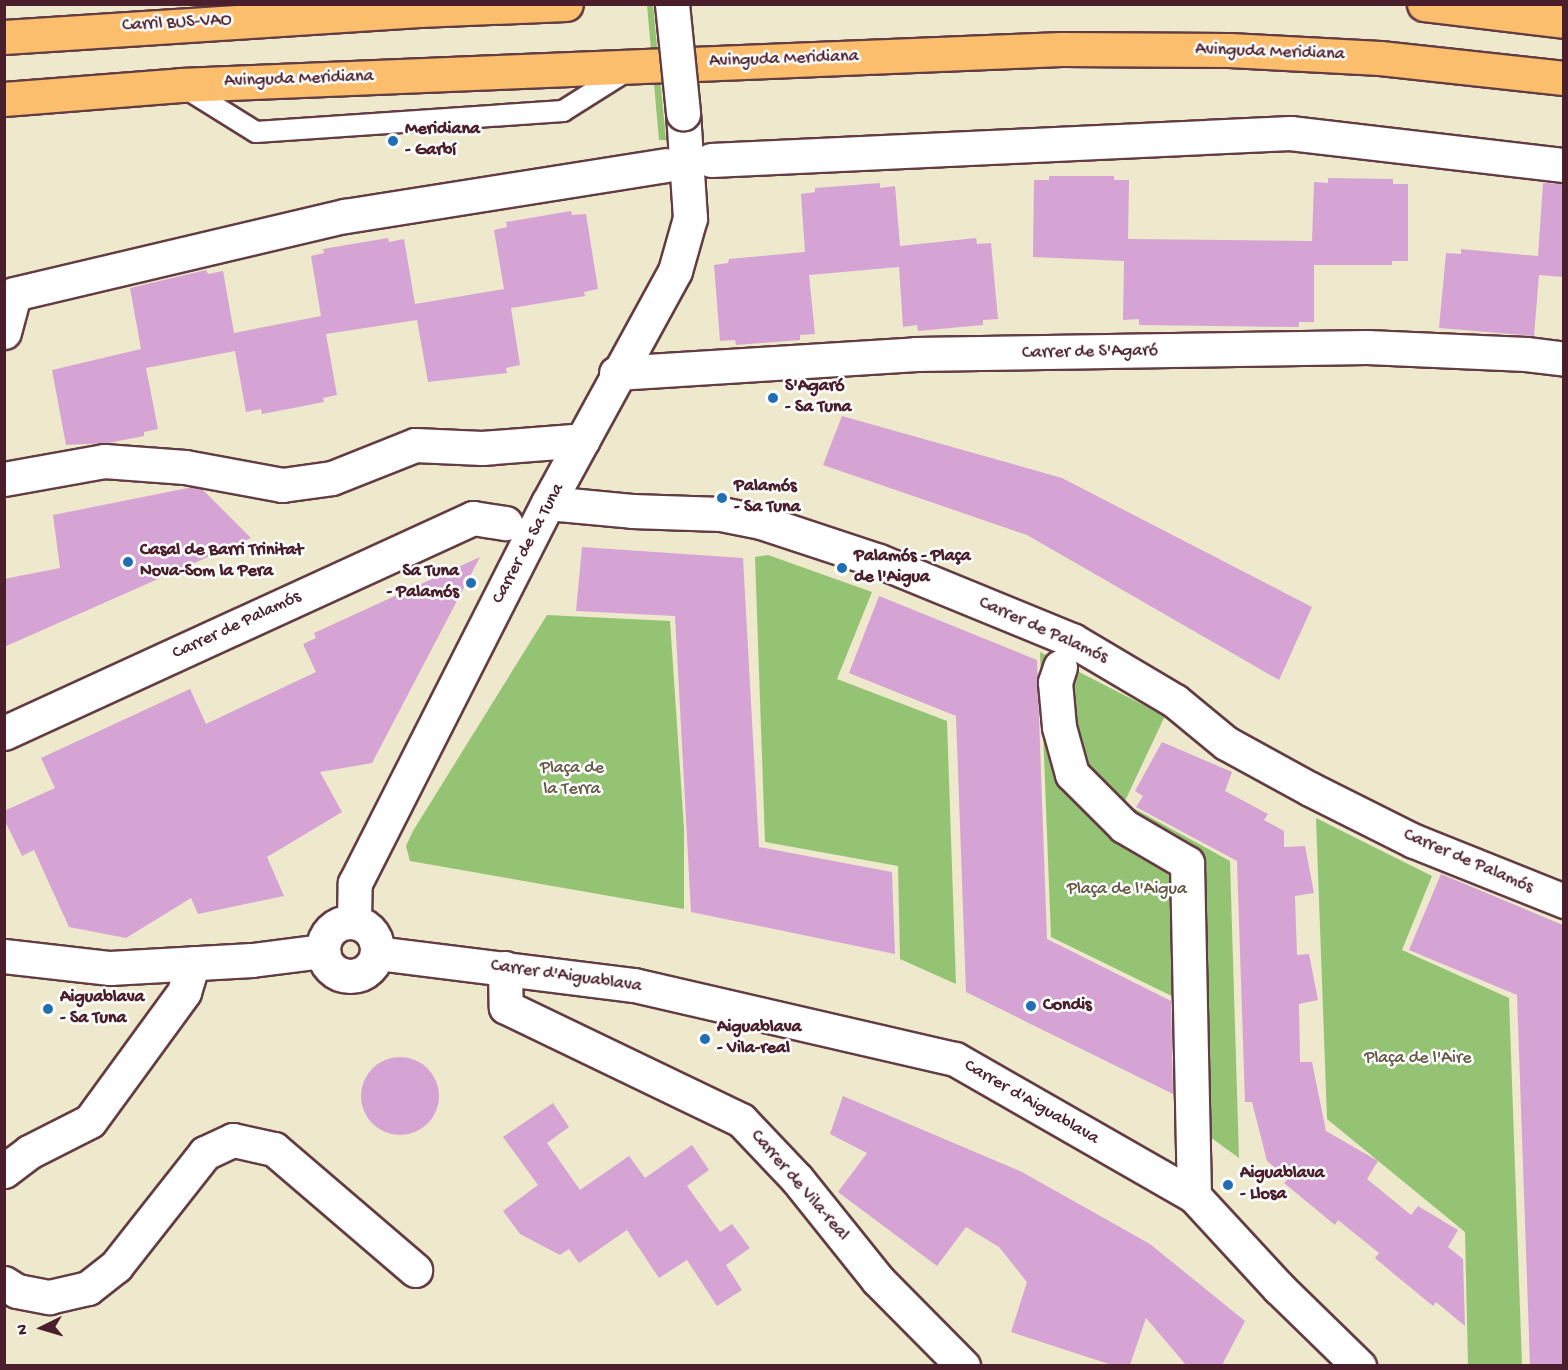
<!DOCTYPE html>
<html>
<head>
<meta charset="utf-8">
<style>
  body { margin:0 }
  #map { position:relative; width:1568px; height:1370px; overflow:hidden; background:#eee8cc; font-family:"Gochi Hand",sans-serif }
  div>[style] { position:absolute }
  .green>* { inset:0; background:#94c473 }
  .building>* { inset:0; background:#d5a4d4 }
  .round { border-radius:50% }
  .roads { filter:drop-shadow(2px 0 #633d43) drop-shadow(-2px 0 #633d43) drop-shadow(0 2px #633d43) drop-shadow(0 -2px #633d43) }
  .lane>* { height:20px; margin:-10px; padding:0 10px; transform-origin:10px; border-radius:10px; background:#fff }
  .street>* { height:33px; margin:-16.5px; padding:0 16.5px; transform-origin:16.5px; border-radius:16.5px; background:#fff }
  .street>.ring { margin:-16.5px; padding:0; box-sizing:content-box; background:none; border:33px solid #fff; border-radius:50% }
  .highway>* { height:33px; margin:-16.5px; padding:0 16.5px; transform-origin:16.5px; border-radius:16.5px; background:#fabe6d }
  .bridges { filter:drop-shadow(2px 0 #633d43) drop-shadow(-2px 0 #633d43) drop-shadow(0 2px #633d43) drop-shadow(0 -2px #633d43) }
  .street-bridge>* { height:33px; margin:-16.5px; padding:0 16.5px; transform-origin:16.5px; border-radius:16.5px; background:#fff }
  .dots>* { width:16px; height:16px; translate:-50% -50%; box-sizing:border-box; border:3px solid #fff; border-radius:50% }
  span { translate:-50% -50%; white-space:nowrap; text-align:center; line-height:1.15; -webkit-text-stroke:5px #fff; paint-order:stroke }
  .street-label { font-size:18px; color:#4a1f2b }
  .poi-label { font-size:18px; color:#4a1f2b; font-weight:700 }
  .left { translate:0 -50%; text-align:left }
  .right { translate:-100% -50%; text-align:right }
  .park-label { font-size:18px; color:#645944 }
  .frame { position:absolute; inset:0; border:6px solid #4a1f2b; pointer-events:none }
  .north { position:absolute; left:12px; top:1298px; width:60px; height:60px; -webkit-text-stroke:4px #fff; paint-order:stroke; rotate:265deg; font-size:16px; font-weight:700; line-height:24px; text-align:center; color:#4a1f2b }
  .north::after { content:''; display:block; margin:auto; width:21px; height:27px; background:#4a1f2b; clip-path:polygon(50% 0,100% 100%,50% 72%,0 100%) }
</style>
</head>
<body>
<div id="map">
  <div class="green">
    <div style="clip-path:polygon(647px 5px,653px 5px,666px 140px,659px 140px)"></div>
    <div style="clip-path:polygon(768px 555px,872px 592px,837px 679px,947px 721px,956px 984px,900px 959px,898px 866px,765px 842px,755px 557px)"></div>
    <div style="clip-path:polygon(547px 615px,670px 621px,684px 828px,684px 909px,410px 861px,406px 846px,413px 831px)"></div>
    <div style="clip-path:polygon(1040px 652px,1165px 716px,1124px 803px,1230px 861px,1239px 1158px,1184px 1118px,1184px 1002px,1051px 937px)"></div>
    <div style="clip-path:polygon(1316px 818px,1432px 876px,1402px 950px,1509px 998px,1522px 1365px,1468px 1365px,1465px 1232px,1327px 1119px)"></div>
  </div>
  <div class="building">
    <div style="clip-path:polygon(1049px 176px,1114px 176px,1114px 180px,1129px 180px,1128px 239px,1312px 241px,1314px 182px,1328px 183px,1328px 178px,1393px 179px,1393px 184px,1408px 184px,1408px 261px,1392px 261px,1392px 265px,1314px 265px,1314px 322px,1299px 322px,1299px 327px,1139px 325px,1139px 319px,1123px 320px,1124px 261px,1033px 257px,1034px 180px,1049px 180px)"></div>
    <div style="clip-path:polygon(880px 183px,880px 188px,895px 186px,900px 246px,976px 238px,977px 244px,991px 243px,998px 319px,983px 320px,983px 325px,918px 331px,917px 325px,903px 327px,899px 267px,809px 275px,815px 334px,800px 335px,800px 340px,736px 345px,735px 340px,720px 341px,714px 265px,728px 263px,729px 259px,805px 252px,801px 194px,815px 192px,815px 188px)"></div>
    <div style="clip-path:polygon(1543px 183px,1563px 184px,1563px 277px,1539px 275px,1534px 336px,1439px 328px,1446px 253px,1461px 254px,1461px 249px,1538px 256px)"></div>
    <div style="clip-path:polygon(571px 211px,572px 215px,586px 214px,598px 289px,584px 292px,585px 296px,511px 308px,520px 365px,506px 368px,507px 373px,428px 382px,417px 320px,326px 334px,337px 395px,323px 398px,324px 402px,262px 414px,261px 409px,246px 412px,235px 351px,146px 368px,158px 429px,144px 432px,144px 436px,108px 443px,66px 445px,52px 370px,141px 349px,130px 288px,206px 270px,208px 274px,223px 271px,234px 333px,290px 322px,321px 316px,311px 256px,324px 253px,323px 249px,388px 238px,389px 242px,404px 239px,415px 304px,504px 289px,494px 230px,507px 227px,506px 222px)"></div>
    <div style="clip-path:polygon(842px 416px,1062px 478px,1312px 607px,1279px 680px,1027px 535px,823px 465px)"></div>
    <div style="clip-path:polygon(193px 487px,202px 489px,251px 538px,4px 647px,4px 579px,60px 568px,53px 515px)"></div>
    <div style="clip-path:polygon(582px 547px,743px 558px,759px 847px,892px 872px,895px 954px,691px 912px,675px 616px,576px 611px)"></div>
    <div style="clip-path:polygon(480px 557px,372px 763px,320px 772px,342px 812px,267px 857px,284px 896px,198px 914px,191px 898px,126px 938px,69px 927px,34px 850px,22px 856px,4px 819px,4px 811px,55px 788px,41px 758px,190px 689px,206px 724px,316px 672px,303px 644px,316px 638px,314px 633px)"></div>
    <div style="clip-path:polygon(879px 596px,1037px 660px,1047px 939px,1171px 1001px,1173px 1094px,966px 992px,956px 716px,849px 673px)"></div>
    <div style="clip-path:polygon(1162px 742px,1232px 772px,1225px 791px,1268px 814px,1264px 820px,1284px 831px,1284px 847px,1305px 846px,1314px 893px,1295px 896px,1297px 955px,1309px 954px,1318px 1000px,1299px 1004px,1300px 1062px,1312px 1062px,1326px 1131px,1378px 1161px,1367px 1179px,1411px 1215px,1418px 1206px,1458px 1230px,1448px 1247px,1463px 1259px,1465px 1326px,1436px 1302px,1433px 1306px,1394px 1274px,1375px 1258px,1379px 1253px,1338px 1220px,1335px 1225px,1284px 1183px,1288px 1179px,1267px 1161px,1252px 1102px,1245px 1102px,1237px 861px,1136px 807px,1143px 796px,1135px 791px)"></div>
    <div style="clip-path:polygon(1441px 874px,1563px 925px,1563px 1365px,1530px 1365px,1517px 995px,1409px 950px)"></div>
    <div class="round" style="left:361px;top:1057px;width:78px;height:78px"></div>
    <div style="clip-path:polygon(843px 1096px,1022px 1172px,1150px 1244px,1245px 1321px,1222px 1365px,1186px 1365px,1146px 1318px,1130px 1365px,1112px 1365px,1011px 1332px,1027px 1282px,999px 1247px,966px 1227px,937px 1266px,838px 1192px,867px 1153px,830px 1134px)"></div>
    <div style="clip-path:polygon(553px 1103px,569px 1127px,547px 1143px,580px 1190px,629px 1156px,645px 1178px,692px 1145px,709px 1170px,687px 1186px,720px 1232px,732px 1224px,750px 1248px,726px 1265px,742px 1290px,717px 1306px,687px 1260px,659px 1278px,627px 1230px,579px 1263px,569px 1249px,560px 1255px,520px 1234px,503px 1211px,538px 1185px,503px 1137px)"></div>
  </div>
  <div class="roads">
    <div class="lane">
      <div style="left:182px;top:86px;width:87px;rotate:31.9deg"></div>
      <div style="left:256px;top:132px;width:308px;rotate:-3.9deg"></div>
      <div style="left:563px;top:111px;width:77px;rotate:-32.2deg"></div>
    </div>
    <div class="street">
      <div style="left:711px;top:160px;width:580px;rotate:-2.67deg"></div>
      <div style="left:1290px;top:133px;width:276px;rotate:6.7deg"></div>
      <div style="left:4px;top:332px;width:39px;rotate:-75deg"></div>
      <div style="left:14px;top:294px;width:340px;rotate:-13.3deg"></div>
      <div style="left:345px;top:216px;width:325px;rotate:-9deg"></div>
      <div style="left:616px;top:373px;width:301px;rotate:-3.6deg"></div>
      <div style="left:916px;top:354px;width:451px;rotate:-0.9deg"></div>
      <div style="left:1367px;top:347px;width:159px;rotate:2.5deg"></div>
      <div style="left:1526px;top:354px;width:38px;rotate:7deg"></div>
      <div style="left:4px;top:479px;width:102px;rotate:-10.2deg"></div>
      <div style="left:104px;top:461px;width:81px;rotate:4.2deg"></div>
      <div style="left:185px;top:467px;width:99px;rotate:10.5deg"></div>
      <div style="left:282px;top:485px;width:50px;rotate:-8deg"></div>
      <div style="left:332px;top:478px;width:89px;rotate:-21.7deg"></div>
      <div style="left:415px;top:445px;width:67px;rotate:2.6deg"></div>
      <div style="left:482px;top:448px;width:101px;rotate:-4.5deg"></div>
      <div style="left:548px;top:503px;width:84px;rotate:5.4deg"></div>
      <div style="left:632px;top:511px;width:89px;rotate:1.9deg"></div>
      <div style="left:721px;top:514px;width:41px;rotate:11.3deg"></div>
      <div style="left:761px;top:522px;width:124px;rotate:18.3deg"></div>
      <div style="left:879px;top:561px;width:209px;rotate:22.3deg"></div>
      <div style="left:1072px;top:640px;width:120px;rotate:30.6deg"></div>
      <div style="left:1175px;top:701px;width:66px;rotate:39.5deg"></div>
      <div style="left:1226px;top:743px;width:96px;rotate:28.7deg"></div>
      <div style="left:1310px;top:789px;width:116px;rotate:26.6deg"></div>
      <div style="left:1414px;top:841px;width:162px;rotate:21.8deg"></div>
      <div style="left:1060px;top:667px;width:16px;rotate:108deg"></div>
      <div style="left:1055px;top:682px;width:45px;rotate:84.9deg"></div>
      <div style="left:1059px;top:727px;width:49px;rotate:74.5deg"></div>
      <div style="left:1072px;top:774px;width:74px;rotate:45deg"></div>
      <div style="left:1124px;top:826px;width:73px;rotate:30.4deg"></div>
      <div style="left:1187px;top:863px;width:333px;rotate:88.8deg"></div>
      <div style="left:4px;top:733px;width:516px;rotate:-24.63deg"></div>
      <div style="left:473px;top:518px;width:33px;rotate:9deg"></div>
      <div class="ring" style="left:323px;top:922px;width:21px;height:21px"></div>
      <div style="left:354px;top:922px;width:39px;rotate:-89deg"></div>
      <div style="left:355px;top:883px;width:426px;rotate:-63.1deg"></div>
      <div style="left:548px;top:503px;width:264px;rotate:-61.3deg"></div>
      <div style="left:675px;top:271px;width:55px;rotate:-74.2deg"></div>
      <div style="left:690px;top:218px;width:105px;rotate:-93.8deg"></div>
      <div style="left:377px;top:953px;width:259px;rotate:7.1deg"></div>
      <div style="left:634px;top:985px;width:329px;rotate:13deg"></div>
      <div style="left:955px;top:1059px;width:275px;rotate:29.8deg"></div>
      <div style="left:1194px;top:1196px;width:125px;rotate:47.3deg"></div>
      <div style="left:1279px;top:1288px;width:112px;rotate:44.3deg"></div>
      <div style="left:4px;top:956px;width:107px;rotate:6.5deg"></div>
      <div style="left:110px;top:968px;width:142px;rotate:-3.2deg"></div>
      <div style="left:252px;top:960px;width:72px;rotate:-7.2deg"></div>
      <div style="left:505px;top:968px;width:39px;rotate:89deg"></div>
      <div style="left:506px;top:1007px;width:261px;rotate:25.7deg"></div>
      <div style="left:741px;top:1120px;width:81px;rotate:46.5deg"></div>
      <div style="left:797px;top:1179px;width:129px;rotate:51.3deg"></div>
      <div style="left:878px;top:1280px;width:121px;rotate:45.3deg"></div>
      <div style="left:4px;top:1171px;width:31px;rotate:-37deg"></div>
      <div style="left:29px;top:1152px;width:68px;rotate:-26.9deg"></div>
      <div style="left:90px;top:1121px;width:160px;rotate:-53.9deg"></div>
      <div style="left:184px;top:992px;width:30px;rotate:-73deg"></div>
      <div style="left:4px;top:1283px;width:15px;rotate:32deg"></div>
      <div style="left:17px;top:1291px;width:33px;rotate:11deg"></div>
      <div style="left:49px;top:1297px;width:40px;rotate:-13deg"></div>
      <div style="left:88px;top:1288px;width:36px;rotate:-38deg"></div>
      <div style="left:116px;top:1266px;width:144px;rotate:-51.8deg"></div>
      <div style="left:205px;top:1153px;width:31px;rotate:-25deg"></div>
      <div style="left:233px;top:1140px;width:42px;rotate:12.4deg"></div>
      <div style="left:274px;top:1149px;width:186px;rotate:40.6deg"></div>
    </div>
    <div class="highway">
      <div style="left:1424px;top:4px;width:141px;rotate:6.9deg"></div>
      <div style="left:4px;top:37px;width:416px;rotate:-3.7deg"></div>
      <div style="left:419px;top:10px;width:147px;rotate:-2.3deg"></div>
      <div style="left:4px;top:99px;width:177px;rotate:-4.5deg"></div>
      <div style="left:180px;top:85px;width:882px;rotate:-2.34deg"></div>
      <div style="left:1061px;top:49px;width:168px;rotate:0.3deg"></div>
      <div style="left:1229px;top:50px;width:151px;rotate:3deg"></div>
      <div style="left:1380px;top:58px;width:185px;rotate:6.2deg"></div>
    </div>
  </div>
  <div class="bridges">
    <div class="street-bridge">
      <div style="left:672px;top:4px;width:110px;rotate:84.2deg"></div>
    </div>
  </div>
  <div class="dots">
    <div style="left:393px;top:141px;background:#1f6fb2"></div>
    <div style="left:773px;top:398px;background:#1f6fb2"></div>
    <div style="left:722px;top:498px;background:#1f6fb2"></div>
    <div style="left:128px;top:562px;background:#1f6fb2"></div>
    <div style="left:842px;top:568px;background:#1f6fb2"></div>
    <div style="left:471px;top:583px;background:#1f6fb2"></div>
    <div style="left:1031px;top:1006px;background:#1f6fb2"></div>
    <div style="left:48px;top:1009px;background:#1f6fb2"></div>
    <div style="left:705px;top:1039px;background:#1f6fb2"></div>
    <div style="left:1228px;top:1185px;background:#1f6fb2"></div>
  </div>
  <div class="street-label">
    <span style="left:177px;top:24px;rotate:-3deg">Carril BUS-VAO</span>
    <span style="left:1270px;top:53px;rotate:2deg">Avinguda Meridiana</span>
    <span style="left:784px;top:60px;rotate:-2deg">Avinguda Meridiana</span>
    <span style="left:299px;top:80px;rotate:-2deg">Avinguda Meridiana</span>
    <span style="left:1090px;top:353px;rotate:-1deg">Carrer de S'Agaró</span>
    <span style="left:529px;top:544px;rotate:-62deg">Carrer de Sa Tuna</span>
    <span style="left:237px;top:626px;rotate:-25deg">Carrer de Palamós</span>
    <span style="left:1043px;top:631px;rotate:24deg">Carrer de Palamós</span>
    <span style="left:1468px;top:862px;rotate:23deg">Carrer de Palamós</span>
    <span style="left:566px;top:977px;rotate:8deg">Carrer d'Aiguablava</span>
    <span style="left:1031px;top:1103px;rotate:30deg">Carrer d'Aiguablava</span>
    <span style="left:799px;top:1186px;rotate:49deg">Carrer de Vila-real</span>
  </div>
  <div class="poi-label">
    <span class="left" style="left:405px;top:141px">Meridiana<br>- Garbí</span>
    <span class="left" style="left:785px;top:398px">S'Agaró<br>- Sa Tuna</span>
    <span class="left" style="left:734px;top:498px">Palamós<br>- Sa Tuna</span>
    <span class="left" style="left:140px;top:562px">Casal de Barri Trinitat<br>Nova-Som la Pera</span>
    <span class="left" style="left:854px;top:568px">Palamós - Plaça<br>de l'Aigua</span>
    <span class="right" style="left:459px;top:583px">Sa Tuna<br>- Palamós</span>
    <span class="left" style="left:60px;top:1009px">Aiguablava<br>- Sa Tuna</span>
    <span class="left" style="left:1043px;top:1006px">Condis</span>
    <span class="left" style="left:717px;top:1039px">Aiguablava<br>- Vila-real</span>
    <span class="left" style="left:1240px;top:1185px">Aiguablava<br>- Llosa</span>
  </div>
  <div class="park-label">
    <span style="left:572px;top:780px">Plaça de<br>la Terra</span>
    <span style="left:1127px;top:890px">Plaça de l'Aigua</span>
    <span style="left:1418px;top:1059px">Plaça de l'Aire</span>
  </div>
  <div class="frame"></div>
  <div class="north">N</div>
</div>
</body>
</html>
